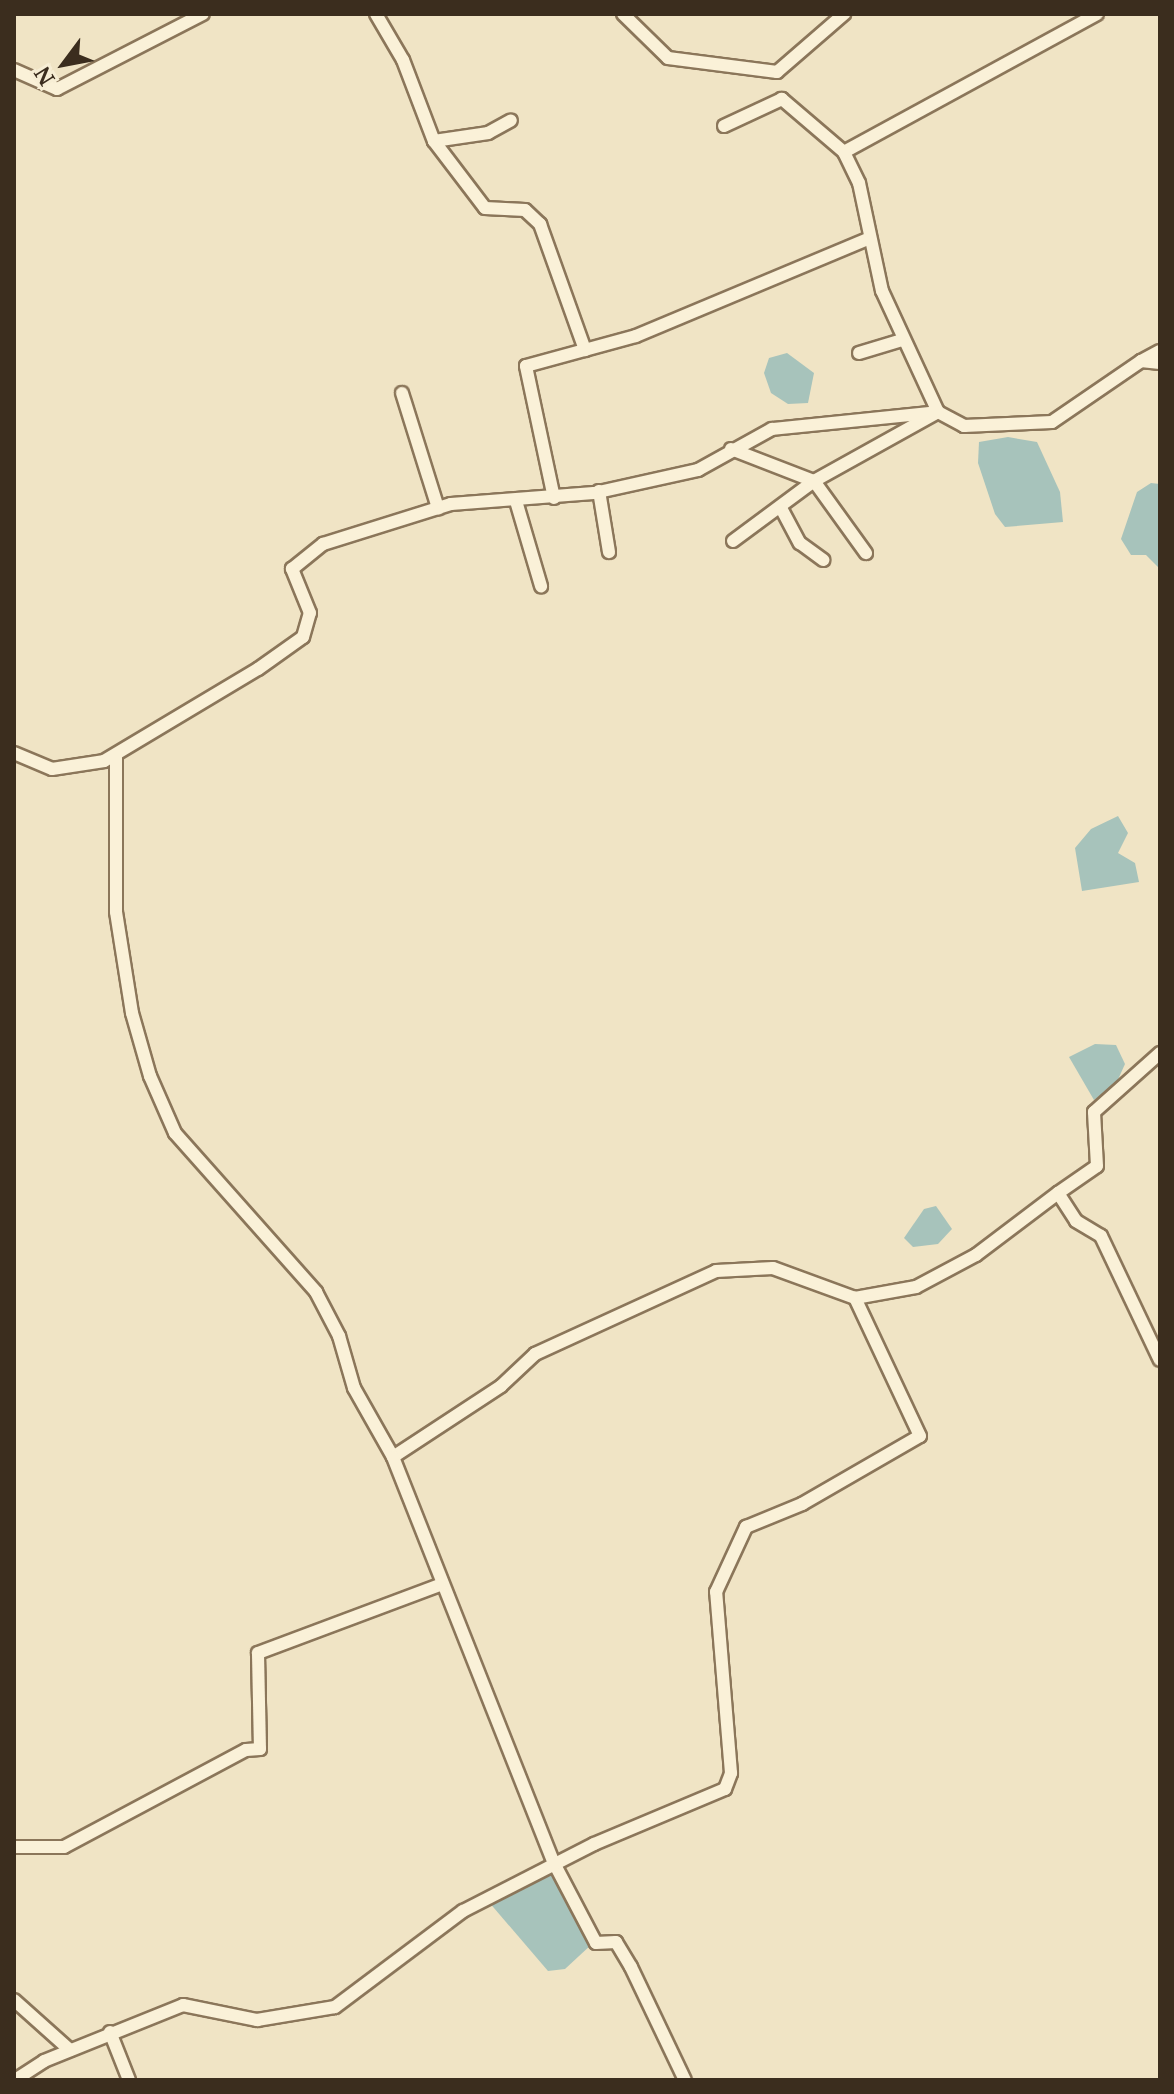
<!DOCTYPE html>
<html>
<head>
<meta charset="utf-8">
<style>
  body { margin:0 }
  #map { position:relative; width:1174px; height:2094px; overflow:hidden; background:#f0e4c5; font-family:"Noto Serif",serif }
  div>[style] { position:absolute }
  .water>* { inset:0; background:#a7c3bb }
  .roads { filter:drop-shadow(2px 0 #8b765a) drop-shadow(-2px 0 #8b765a) drop-shadow(0 2px #8b765a) drop-shadow(0 -2px #8b765a) }
  .minor>* { height:12px; margin:-6px; padding:0 6px; transform-origin:6px; border-radius:6px; background:#faf1d8 }
  span { translate:-50% -50%; white-space:nowrap; text-align:center; line-height:1.15; -webkit-text-stroke:7px #f7eed5; paint-order:stroke }
  .frame { position:absolute; inset:0; border:16px solid #3b2d1e; pointer-events:none }
  .north { position:absolute; left:24px; top:24px; width:80px; height:80px; -webkit-text-stroke:6px #f7eed5; paint-order:stroke; rotate:238deg; font-size:22px; font-weight:700; line-height:32px; text-align:center; color:#3b2d1e }
  .north::after { content:''; display:block; margin:auto; width:28px; height:36px; background:#3b2d1e; clip-path:polygon(50% 0,100% 100%,50% 72%,0 100%) }
</style>
</head>
<body>
<div id="map">
  <div class="water">
    <div style="clip-path:polygon(787px 353px,814px 373px,808px 403px,788px 404px,771px 393px,764px 373px,769px 358px)"></div>
    <div style="clip-path:polygon(1008px 437px,1037px 442px,1060px 492px,1063px 522px,1005px 527px,995px 514px,978px 463px,979px 442px)"></div>
    <div style="clip-path:polygon(1151px 483px,1160px 484px,1160px 569px,1146px 555px,1131px 555px,1121px 539px,1137px 492px)"></div>
    <div style="clip-path:polygon(1118px 816px,1128px 833px,1118px 853px,1135px 863px,1139px 882px,1082px 891px,1075px 848px,1091px 829px)"></div>
    <div style="clip-path:polygon(1095px 1044px,1116px 1045px,1125px 1064px,1116px 1084px,1094px 1100px,1069px 1057px)"></div>
    <div style="clip-path:polygon(936px 1206px,952px 1229px,938px 1244px,913px 1247px,904px 1238px,924px 1209px)"></div>
    <div style="clip-path:polygon(554px 1871px,592px 1944px,565px 1969px,548px 1971px,488px 1901px)"></div>
  </div>
  <div class="roads">
    <div class="minor">
      <div style="left:376px;top:14px;width:53px;rotate:59.6deg"></div>
      <div style="left:403px;top:60px;width:87px;rotate:69.1deg"></div>
      <div style="left:434px;top:141px;width:84px;rotate:52.7deg"></div>
      <div style="left:485px;top:208px;width:40px;rotate:2.9deg"></div>
      <div style="left:525px;top:210px;width:21px;rotate:43deg"></div>
      <div style="left:540px;top:224px;width:134px;rotate:70.3deg"></div>
      <div style="left:623px;top:14px;width:63px;rotate:44.4deg"></div>
      <div style="left:668px;top:58px;width:110px;rotate:7.3deg"></div>
      <div style="left:777px;top:72px;width:89px;rotate:-40.9deg"></div>
      <div style="left:14px;top:70px;width:47px;rotate:23.8deg"></div>
      <div style="left:57px;top:89px;width:164px;rotate:-27.2deg"></div>
      <div style="left:434px;top:141px;width:55px;rotate:-8.4deg"></div>
      <div style="left:488px;top:133px;width:26px;rotate:-29deg"></div>
      <div style="left:844px;top:152px;width:288px;rotate:-28.6deg"></div>
      <div style="left:859px;top:353px;width:45px;rotate:-16.8deg"></div>
      <div style="left:1141px;top:361px;width:21px;rotate:-28deg"></div>
      <div style="left:402px;top:393px;width:121px;rotate:72.6deg"></div>
      <div style="left:731px;top:449px;width:89px;rotate:21.1deg"></div>
      <div style="left:814px;top:481px;width:89px;rotate:54.2deg"></div>
      <div style="left:599px;top:491px;width:62px;rotate:80.7deg"></div>
      <div style="left:554px;top:498px;width:135px;rotate:-102deg"></div>
      <div style="left:526px;top:366px;width:114px;rotate:-15.3deg"></div>
      <div style="left:636px;top:336px;width:251px;rotate:-22.7deg"></div>
      <div style="left:516px;top:501px;width:89px;rotate:73.6deg"></div>
      <div style="left:781px;top:508px;width:40px;rotate:62deg"></div>
      <div style="left:800px;top:543px;width:29px;rotate:36deg"></div>
      <div style="left:733px;top:541px;width:101px;rotate:-36.5deg"></div>
      <div style="left:814px;top:481px;width:142px;rotate:-29.1deg"></div>
      <div style="left:938px;top:412px;width:30px;rotate:28deg"></div>
      <div style="left:964px;top:426px;width:88px;rotate:-2.6deg"></div>
      <div style="left:1052px;top:422px;width:108px;rotate:-34.4deg"></div>
      <div style="left:1141px;top:361px;width:19px;rotate:6deg"></div>
      <div style="left:14px;top:753px;width:41px;rotate:22.8deg"></div>
      <div style="left:52px;top:769px;width:53px;rotate:-8.7deg"></div>
      <div style="left:104px;top:761px;width:179px;rotate:-30.9deg"></div>
      <div style="left:258px;top:669px;width:55px;rotate:-35.4deg"></div>
      <div style="left:303px;top:637px;width:25px;rotate:-74deg"></div>
      <div style="left:310px;top:613px;width:48px;rotate:-112.2deg"></div>
      <div style="left:292px;top:569px;width:40px;rotate:-39deg"></div>
      <div style="left:323px;top:544px;width:134px;rotate:-17.4deg"></div>
      <div style="left:451px;top:504px;width:143px;rotate:-4.4deg"></div>
      <div style="left:594px;top:493px;width:107px;rotate:-12.5deg"></div>
      <div style="left:698px;top:470px;width:85px;rotate:-29deg"></div>
      <div style="left:772px;top:429px;width:167px;rotate:-5.8deg"></div>
      <div style="left:938px;top:412px;width:133px;rotate:-114.8deg"></div>
      <div style="left:882px;top:291px;width:110px;rotate:-102deg"></div>
      <div style="left:859px;top:183px;width:34px;rotate:-116deg"></div>
      <div style="left:844px;top:152px;width:82px;rotate:-139.5deg"></div>
      <div style="left:782px;top:99px;width:64px;rotate:155deg"></div>
      <div style="left:116px;top:755px;width:157px;rotate:90deg"></div>
      <div style="left:116px;top:912px;width:102px;rotate:81deg"></div>
      <div style="left:132px;top:1013px;width:66px;rotate:74.1deg"></div>
      <div style="left:150px;top:1076px;width:62px;rotate:66.3deg"></div>
      <div style="left:175px;top:1133px;width:213px;rotate:48.4deg"></div>
      <div style="left:316px;top:1292px;width:50px;rotate:62.4deg"></div>
      <div style="left:339px;top:1336px;width:54px;rotate:73.9deg"></div>
      <div style="left:354px;top:1388px;width:79px;rotate:60.5deg"></div>
      <div style="left:393px;top:1457px;width:129px;rotate:-33.3deg"></div>
      <div style="left:501px;top:1386px;width:47px;rotate:-43.3deg"></div>
      <div style="left:535px;top:1354px;width:199px;rotate:-24.6deg"></div>
      <div style="left:716px;top:1271px;width:57px;rotate:-3deg"></div>
      <div style="left:773px;top:1268px;width:87px;rotate:20.1deg"></div>
      <div style="left:1058px;top:1193px;width:47px;rotate:-34.7deg"></div>
      <div style="left:1097px;top:1166px;width:54px;rotate:-93.2deg"></div>
      <div style="left:1094px;top:1112px;width:89px;rotate:-41.8deg"></div>
      <div style="left:393px;top:1457px;width:437px;rotate:68.4deg"></div>
      <div style="left:554px;top:1863px;width:90px;rotate:62.3deg"></div>
      <div style="left:596px;top:1943px;width:20px;rotate:-3deg"></div>
      <div style="left:616px;top:1942px;width:29px;rotate:59deg"></div>
      <div style="left:631px;top:1967px;width:125px;rotate:64.5deg"></div>
      <div style="left:14px;top:1847px;width:50px"></div>
      <div style="left:64px;top:1847px;width:206px;rotate:-28.1deg"></div>
      <div style="left:246px;top:1750px;width:14px;rotate:-4deg"></div>
      <div style="left:260px;top:1749px;width:96px;rotate:-91.2deg"></div>
      <div style="left:258px;top:1653px;width:194px;rotate:-20.5deg"></div>
      <div style="left:14px;top:2000px;width:75px;rotate:41.8deg"></div>
      <div style="left:110px;top:2032px;width:52px;rotate:68.4deg"></div>
      <div style="left:15px;top:2080px;width:35px;rotate:-33deg"></div>
      <div style="left:44px;top:2061px;width:150px;rotate:-21.9deg"></div>
      <div style="left:183px;top:2005px;width:76px;rotate:11.5deg"></div>
      <div style="left:257px;top:2020px;width:79px;rotate:-9.5deg"></div>
      <div style="left:335px;top:2007px;width:160px;rotate:-36.9deg"></div>
      <div style="left:463px;top:1911px;width:147px;rotate:-27.1deg"></div>
      <div style="left:594px;top:1844px;width:142px;rotate:-22.8deg"></div>
      <div style="left:725px;top:1789px;width:17px;rotate:-69deg"></div>
      <div style="left:731px;top:1773px;width:182px;rotate:-94.7deg"></div>
      <div style="left:716px;top:1592px;width:72px;rotate:-65.2deg"></div>
      <div style="left:746px;top:1527px;width:61px;rotate:-22.3deg"></div>
      <div style="left:802px;top:1504px;width:136px;rotate:-30deg"></div>
      <div style="left:920px;top:1436px;width:153px;rotate:-115.2deg"></div>
      <div style="left:855px;top:1298px;width:62px;rotate:-10.2deg"></div>
      <div style="left:916px;top:1287px;width:68px;rotate:-28.1deg"></div>
      <div style="left:976px;top:1255px;width:103px;rotate:-37.1deg"></div>
      <div style="left:1058px;top:1193px;width:33px;rotate:57deg"></div>
      <div style="left:1076px;top:1221px;width:29px;rotate:31deg"></div>
      <div style="left:1101px;top:1236px;width:137px;rotate:64.6deg"></div>
    </div>
  </div>
  <div class="frame"></div>
  <div class="north">N</div>
</div>
</body>
</html>
